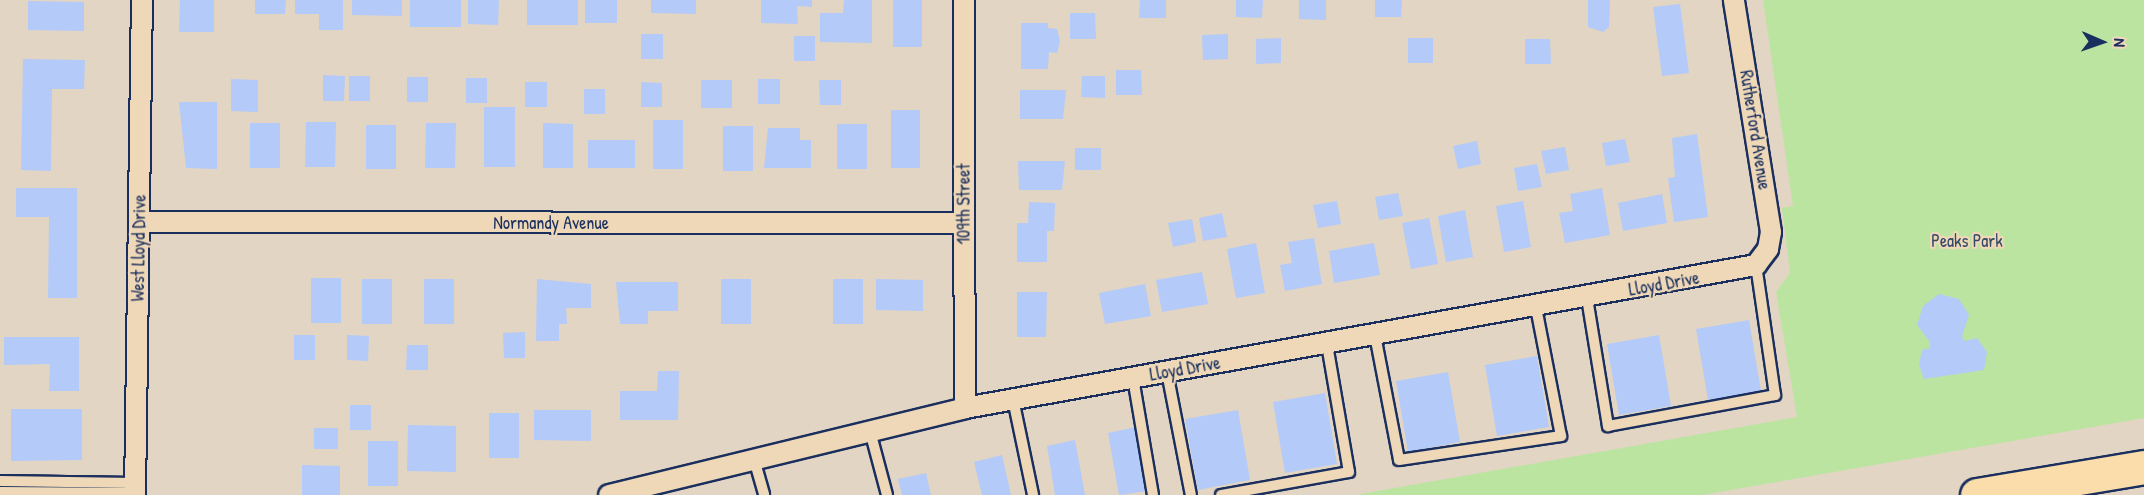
<!DOCTYPE html>
<html>
<head>
<meta charset="utf-8">
<style>
  body { margin:0 }
  #map { position:relative; width:2144px; height:495px; overflow:hidden; background:#e2d5c4; font-family:"Patrick Hand",sans-serif }
  div>[style] { position:absolute }
  .green>* { inset:0; background:#bbe4a1 }
  .building>* { inset:0; background:#b4caf8 }
  .roads { filter:drop-shadow(2px 0 #1b2f5e) drop-shadow(-2px 0 #1b2f5e) drop-shadow(0 2px #1b2f5e) drop-shadow(0 -2px #1b2f5e) }
  .service>* { height:10px; margin:-5px; padding:0 5px; transform-origin:5px; border-radius:5px; background:#eed8b7 }
  .minor>* { height:20px; margin:-10px; padding:0 10px; transform-origin:10px; border-radius:10px; background:#eed8b7 }
  .motorway>* { height:33px; margin:-16.5px; padding:0 16.5px; transform-origin:16.5px; border-radius:16.5px; background:#fbddab }
  span { translate:-50% -50%; white-space:nowrap; text-align:center; line-height:1.15; -webkit-text-stroke:4.5px #eed8b7; paint-order:stroke }
  .street-label { font-size:18px; color:#1b2f5e }
  .park-label { font-size:18px; color:#334a68 }
  .north { position:absolute; left:2072px; top:12px; width:60px; height:60px; -webkit-text-stroke:4px #eed8b7; paint-order:stroke; rotate:92deg; font-size:16px; font-weight:700; line-height:24px; text-align:center; color:#1b2f5e }
  .north::after { content:''; display:block; margin:auto; width:21px; height:27px; background:#1b2f5e; clip-path:polygon(50% 0,100% 100%,50% 72%,0 100%) }
</style>
</head>
<body>
<div id="map">
  <div class="green">
    <div style="clip-path:polygon(1763px 0,2144px 0,2144px 418px,1702px 495px,1355px 495px,1797px 417px,1776px 292px,1790px 273px,1782px 208px,1793px 206px)"></div>
  </div>
  <div class="building">
    <div style="clip-path:polygon(180px 0,214px 0,214px 32px,179px 32px)"></div>
    <div style="clip-path:polygon(255px 0,286px 0,285px 14px,255px 14px)"></div>
    <div style="clip-path:polygon(295px 0,343px 0,343px 30px,319px 30px,319px 14px,295px 14px)"></div>
    <div style="clip-path:polygon(352px 0,402px 0,402px 16px,352px 15px)"></div>
    <div style="clip-path:polygon(410px 0,461px 0,461px 27px,410px 27px)"></div>
    <div style="clip-path:polygon(468px 0,499px 0,498px 25px,468px 24px)"></div>
    <div style="clip-path:polygon(527px 0,578px 0,578px 25px,527px 25px)"></div>
    <div style="clip-path:polygon(585px 0,617px 0,617px 23px,585px 23px)"></div>
    <div style="clip-path:polygon(651px 0,696px 0,696px 14px,651px 13px)"></div>
    <div style="clip-path:polygon(761px 0,812px 0,812px 7px,797px 6px,798px 24px,761px 23px)"></div>
    <div style="clip-path:polygon(844px 0,872px 0,872px 43px,820px 42px,820px 13px,843px 13px)"></div>
    <div style="clip-path:polygon(893px 0,922px 0,922px 47px,893px 47px)"></div>
    <div style="clip-path:polygon(1140px 0,1166px 0,1166px 18px,1139px 18px)"></div>
    <div style="clip-path:polygon(1236px 0,1263px 0,1262px 18px,1236px 17px)"></div>
    <div style="clip-path:polygon(1299px 0,1326px 0,1326px 20px,1299px 19px)"></div>
    <div style="clip-path:polygon(1375px 0,1402px 0,1401px 17px,1375px 17px)"></div>
    <div style="clip-path:polygon(1588px 0,1610px 0,1609px 27px,1603px 32px,1588px 27px)"></div>
    <div style="clip-path:polygon(28px 1px,84px 2px,84px 31px,28px 30px)"></div>
    <div style="clip-path:polygon(1680px 4px,1689px 73px,1662px 76px,1653px 7px)"></div>
    <div style="clip-path:polygon(1070px 13px,1095px 13px,1096px 39px,1070px 39px)"></div>
    <div style="clip-path:polygon(1021px 23px,1048px 23px,1048px 28px,1057px 29px,1060px 41px,1057px 53px,1049px 52px,1048px 69px,1021px 69px)"></div>
    <div style="clip-path:polygon(641px 34px,663px 34px,663px 59px,641px 59px)"></div>
    <div style="clip-path:polygon(1228px 34px,1228px 59px,1203px 60px,1202px 35px)"></div>
    <div style="clip-path:polygon(794px 36px,815px 36px,815px 61px,794px 61px)"></div>
    <div style="clip-path:polygon(1281px 38px,1281px 63px,1256px 64px,1256px 39px)"></div>
    <div style="clip-path:polygon(1408px 38px,1433px 38px,1433px 63px,1408px 63px)"></div>
    <div style="clip-path:polygon(1525px 39px,1550px 39px,1551px 64px,1525px 64px)"></div>
    <div style="clip-path:polygon(23px 59px,85px 60px,84px 89px,52px 89px,51px 171px,21px 170px)"></div>
    <div style="clip-path:polygon(1116px 70px,1141px 70px,1142px 95px,1116px 95px)"></div>
    <div style="clip-path:polygon(323px 75px,345px 76px,344px 101px,323px 101px)"></div>
    <div style="clip-path:polygon(349px 76px,370px 76px,370px 101px,349px 101px)"></div>
    <div style="clip-path:polygon(1082px 76px,1105px 76px,1105px 98px,1081px 97px)"></div>
    <div style="clip-path:polygon(407px 77px,428px 77px,428px 102px,407px 102px)"></div>
    <div style="clip-path:polygon(466px 78px,487px 78px,487px 103px,466px 103px)"></div>
    <div style="clip-path:polygon(231px 79px,258px 80px,258px 112px,231px 111px)"></div>
    <div style="clip-path:polygon(758px 79px,780px 79px,780px 104px,758px 104px)"></div>
    <div style="clip-path:polygon(701px 80px,732px 80px,732px 108px,701px 108px)"></div>
    <div style="clip-path:polygon(819px 80px,841px 80px,841px 105px,820px 105px)"></div>
    <div style="clip-path:polygon(525px 82px,547px 82px,547px 107px,525px 107px)"></div>
    <div style="clip-path:polygon(641px 82px,662px 83px,662px 107px,641px 107px)"></div>
    <div style="clip-path:polygon(584px 89px,605px 89px,605px 114px,584px 114px)"></div>
    <div style="clip-path:polygon(1020px 90px,1066px 90px,1063px 119px,1020px 119px)"></div>
    <div style="clip-path:polygon(179px 102px,217px 102px,217px 169px,186px 168px)"></div>
    <div style="clip-path:polygon(484px 107px,515px 107px,515px 167px,484px 167px)"></div>
    <div style="clip-path:polygon(891px 110px,920px 110px,920px 168px,891px 168px)"></div>
    <div style="clip-path:polygon(653px 120px,683px 120px,683px 169px,653px 169px)"></div>
    <div style="clip-path:polygon(306px 122px,336px 122px,335px 167px,305px 167px)"></div>
    <div style="clip-path:polygon(250px 123px,280px 123px,280px 168px,250px 168px)"></div>
    <div style="clip-path:polygon(426px 123px,456px 123px,455px 168px,425px 168px)"></div>
    <div style="clip-path:polygon(543px 123px,573px 124px,573px 168px,543px 168px)"></div>
    <div style="clip-path:polygon(837px 124px,867px 124px,867px 169px,837px 169px)"></div>
    <div style="clip-path:polygon(366px 125px,396px 125px,396px 169px,366px 169px)"></div>
    <div style="clip-path:polygon(723px 126px,753px 126px,753px 171px,723px 171px)"></div>
    <div style="clip-path:polygon(768px 128px,800px 128px,800px 140px,811px 140px,811px 168px,764px 168px)"></div>
    <div style="clip-path:polygon(1697px 134px,1708px 217px,1674px 222px,1668px 178px,1675px 177px,1672px 138px)"></div>
    <div style="clip-path:polygon(1625px 139px,1630px 162px,1606px 166px,1602px 143px)"></div>
    <div style="clip-path:polygon(588px 140px,635px 140px,635px 168px,588px 168px)"></div>
    <div style="clip-path:polygon(1477px 141px,1481px 164px,1458px 169px,1453px 146px)"></div>
    <div style="clip-path:polygon(1565px 147px,1569px 170px,1546px 174px,1541px 151px)"></div>
    <div style="clip-path:polygon(1075px 148px,1101px 148px,1101px 170px,1075px 170px)"></div>
    <div style="clip-path:polygon(1018px 161px,1065px 161px,1062px 190px,1019px 190px)"></div>
    <div style="clip-path:polygon(1537px 164px,1542px 187px,1518px 191px,1514px 168px)"></div>
    <div style="clip-path:polygon(16px 188px,77px 188px,77px 298px,48px 298px,49px 217px,16px 217px)"></div>
    <div style="clip-path:polygon(1602px 188px,1610px 235px,1565px 243px,1559px 213px,1573px 211px,1570px 194px)"></div>
    <div style="clip-path:polygon(1398px 193px,1403px 216px,1379px 220px,1375px 197px)"></div>
    <div style="clip-path:polygon(1662px 194px,1667px 223px,1623px 231px,1618px 203px)"></div>
    <div style="clip-path:polygon(1337px 201px,1341px 224px,1318px 228px,1313px 205px)"></div>
    <div style="clip-path:polygon(1523px 201px,1531px 247px,1504px 252px,1496px 206px)"></div>
    <div style="clip-path:polygon(1029px 202px,1055px 203px,1054px 231px,1047px 231px,1047px 262px,1017px 262px,1017px 223px,1028px 223px)"></div>
    <div style="clip-path:polygon(1465px 210px,1473px 257px,1446px 262px,1438px 216px)"></div>
    <div style="clip-path:polygon(1222px 213px,1227px 237px,1203px 241px,1199px 218px)"></div>
    <div style="clip-path:polygon(1429px 218px,1438px 264px,1411px 269px,1402px 223px)"></div>
    <div style="clip-path:polygon(1192px 219px,1196px 242px,1173px 247px,1168px 223px)"></div>
    <div style="clip-path:polygon(1314px 238px,1322px 284px,1285px 291px,1280px 265px,1292px 263px,1288px 242px)"></div>
    <div style="clip-path:polygon(1256px 243px,1265px 293px,1236px 298px,1227px 249px)"></div>
    <div style="clip-path:polygon(1374px 243px,1380px 275px,1334px 283px,1329px 251px)"></div>
    <div style="clip-path:polygon(1202px 272px,1208px 304px,1162px 312px,1156px 280px)"></div>
    <div style="clip-path:polygon(311px 278px,341px 278px,341px 323px,311px 323px)"></div>
    <div style="clip-path:polygon(362px 279px,392px 279px,392px 324px,362px 324px)"></div>
    <div style="clip-path:polygon(424px 279px,454px 279px,454px 324px,424px 324px)"></div>
    <div style="clip-path:polygon(537px 279px,591px 284px,591px 308px,566px 308px,567px 324px,559px 324px,559px 341px,536px 341px)"></div>
    <div style="clip-path:polygon(721px 279px,751px 279px,751px 324px,721px 324px)"></div>
    <div style="clip-path:polygon(833px 279px,863px 279px,863px 324px,833px 324px)"></div>
    <div style="clip-path:polygon(876px 279px,923px 280px,923px 311px,876px 310px)"></div>
    <div style="clip-path:polygon(616px 282px,678px 282px,678px 311px,648px 311px,648px 324px,620px 324px)"></div>
    <div style="clip-path:polygon(1145px 284px,1151px 316px,1105px 324px,1099px 293px)"></div>
    <div style="clip-path:polygon(1017px 292px,1047px 292px,1046px 337px,1017px 337px)"></div>
    <div style="clip-path:polygon(1939px 294px,1959px 299px,1969px 315px,1962px 336px,1964px 341px,1977px 338px,1987px 352px,1984px 370px,1924px 379px,1919px 365px,1922px 350px,1930px 348px,1930px 342px,1917px 325px,1923px 306px)"></div>
    <div style="clip-path:polygon(1749px 320px,1761px 391px,1708px 400px,1696px 329px)"></div>
    <div style="clip-path:polygon(525px 332px,525px 358px,504px 358px,503px 333px)"></div>
    <div style="clip-path:polygon(294px 335px,315px 335px,315px 360px,294px 360px)"></div>
    <div style="clip-path:polygon(347px 335px,369px 336px,368px 361px,347px 360px)"></div>
    <div style="clip-path:polygon(1659px 335px,1671px 406px,1619px 415px,1607px 344px)"></div>
    <div style="clip-path:polygon(4px 337px,79px 337px,79px 391px,49px 391px,50px 364px,4px 365px)"></div>
    <div style="clip-path:polygon(407px 345px,428px 345px,428px 370px,406px 370px)"></div>
    <div style="clip-path:polygon(1537px 356px,1549px 427px,1497px 436px,1485px 365px)"></div>
    <div style="clip-path:polygon(658px 371px,679px 371px,678px 420px,620px 420px,620px 391px,657px 391px)"></div>
    <div style="clip-path:polygon(1448px 372px,1460px 442px,1408px 452px,1396px 381px)"></div>
    <div style="clip-path:polygon(1325px 393px,1337px 464px,1285px 473px,1273px 402px)"></div>
    <div style="clip-path:polygon(350px 405px,371px 405px,371px 430px,350px 430px)"></div>
    <div style="clip-path:polygon(11px 409px,82px 409px,82px 460px,11px 461px)"></div>
    <div style="clip-path:polygon(534px 410px,591px 410px,591px 441px,534px 440px)"></div>
    <div style="clip-path:polygon(1238px 410px,1250px 480px,1198px 490px,1185px 419px)"></div>
    <div style="clip-path:polygon(489px 413px,519px 413px,519px 458px,489px 458px)"></div>
    <div style="clip-path:polygon(408px 425px,456px 426px,456px 472px,407px 471px)"></div>
    <div style="clip-path:polygon(1136px 427px,1148px 491px,1119px 495px,1108px 433px)"></div>
    <div style="clip-path:polygon(314px 428px,338px 428px,338px 449px,314px 449px)"></div>
    <div style="clip-path:polygon(1075px 440px,1085px 495px,1055px 495px,1047px 446px)"></div>
    <div style="clip-path:polygon(368px 441px,398px 441px,398px 486px,368px 486px)"></div>
    <div style="clip-path:polygon(1002px 455px,1011px 495px,982px 495px,974px 462px)"></div>
    <div style="clip-path:polygon(302px 465px,340px 466px,340px 495px,302px 495px)"></div>
    <div style="clip-path:polygon(926px 473px,931px 495px,902px 495px,898px 479px)"></div>
  </div>
  <div class="roads">
    <div class="service">
      <div style="left:1587px;top:298px;width:130px;rotate:80.7deg"></div>
      <div style="left:1608px;top:426px;width:170px;rotate:-10.5deg"></div>
      <div style="left:1775px;top:395px;width:131px;rotate:-98.3deg"></div>
      <div style="left:1375px;top:335px;width:127px;rotate:79.1deg"></div>
      <div style="left:1399px;top:460px;width:164px;rotate:-8.4deg"></div>
      <div style="left:1561px;top:436px;width:131px;rotate:-101deg"></div>
      <div style="left:1167px;top:372px;width:125px;rotate:79deg"></div>
      <div style="left:1133px;top:378px;width:119px;rotate:80.3deg"></div>
      <div style="left:1013px;top:399px;width:98px;rotate:78.2deg"></div>
      <div style="left:870px;top:431px;width:66px;rotate:75.1deg"></div>
      <div style="left:754px;top:459px;width:37px;rotate:74deg"></div>
      <div style="left:0;top:481px;width:135px;rotate:0.8deg"></div>
      <div style="left:0;top:492px;width:135px;rotate:0.4deg"></div>
      <div style="left:1221px;top:495px;width:130px;rotate:-10.2deg"></div>
      <div style="left:1349px;top:472px;width:130px;rotate:-99.8deg"></div>
    </div>
    <div class="minor">
      <div style="left:964px;top:0;width:408px;rotate:89.9deg"></div>
      <div style="left:139px;top:222px;width:825px;rotate:0.07deg"></div>
      <div style="left:135px;top:495px;width:495px;rotate:-89.2deg"></div>
      <div style="left:609px;top:495px;width:366px;rotate:-13.7deg"></div>
      <div style="left:965px;top:408px;width:804px;rotate:-10.25deg"></div>
      <div style="left:1756px;top:265px;width:20px;rotate:-53deg"></div>
      <div style="left:1768px;top:249px;width:17px;rotate:-80deg"></div>
      <div style="left:1771px;top:232px;width:235px;rotate:-99.1deg"></div>
    </div>
    <div class="motorway">
      <div style="left:1977px;top:495px;width:169px;rotate:-9.5deg"></div>
    </div>
  </div>
  <div class="street-label">
    <span style="left:1755px;top:130px;rotate:81deg">Rutherford Avenue</span>
    <span style="left:964px;top:204px;rotate:-90deg">109th Street</span>
    <span style="left:551px;top:223px">Normandy Avenue</span>
    <span style="left:139px;top:248px;rotate:-89deg">West Lloyd Drive</span>
    <span style="left:1664px;top:284px;rotate:-10deg">Lloyd Drive</span>
    <span style="left:1185px;top:369px;rotate:-10deg">Lloyd Drive</span>
  </div>
  <div class="park-label">
    <span style="left:1967px;top:241px">Peaks Park</span>
  </div>
  <div class="north">N</div>
</div>
</body>
</html>
